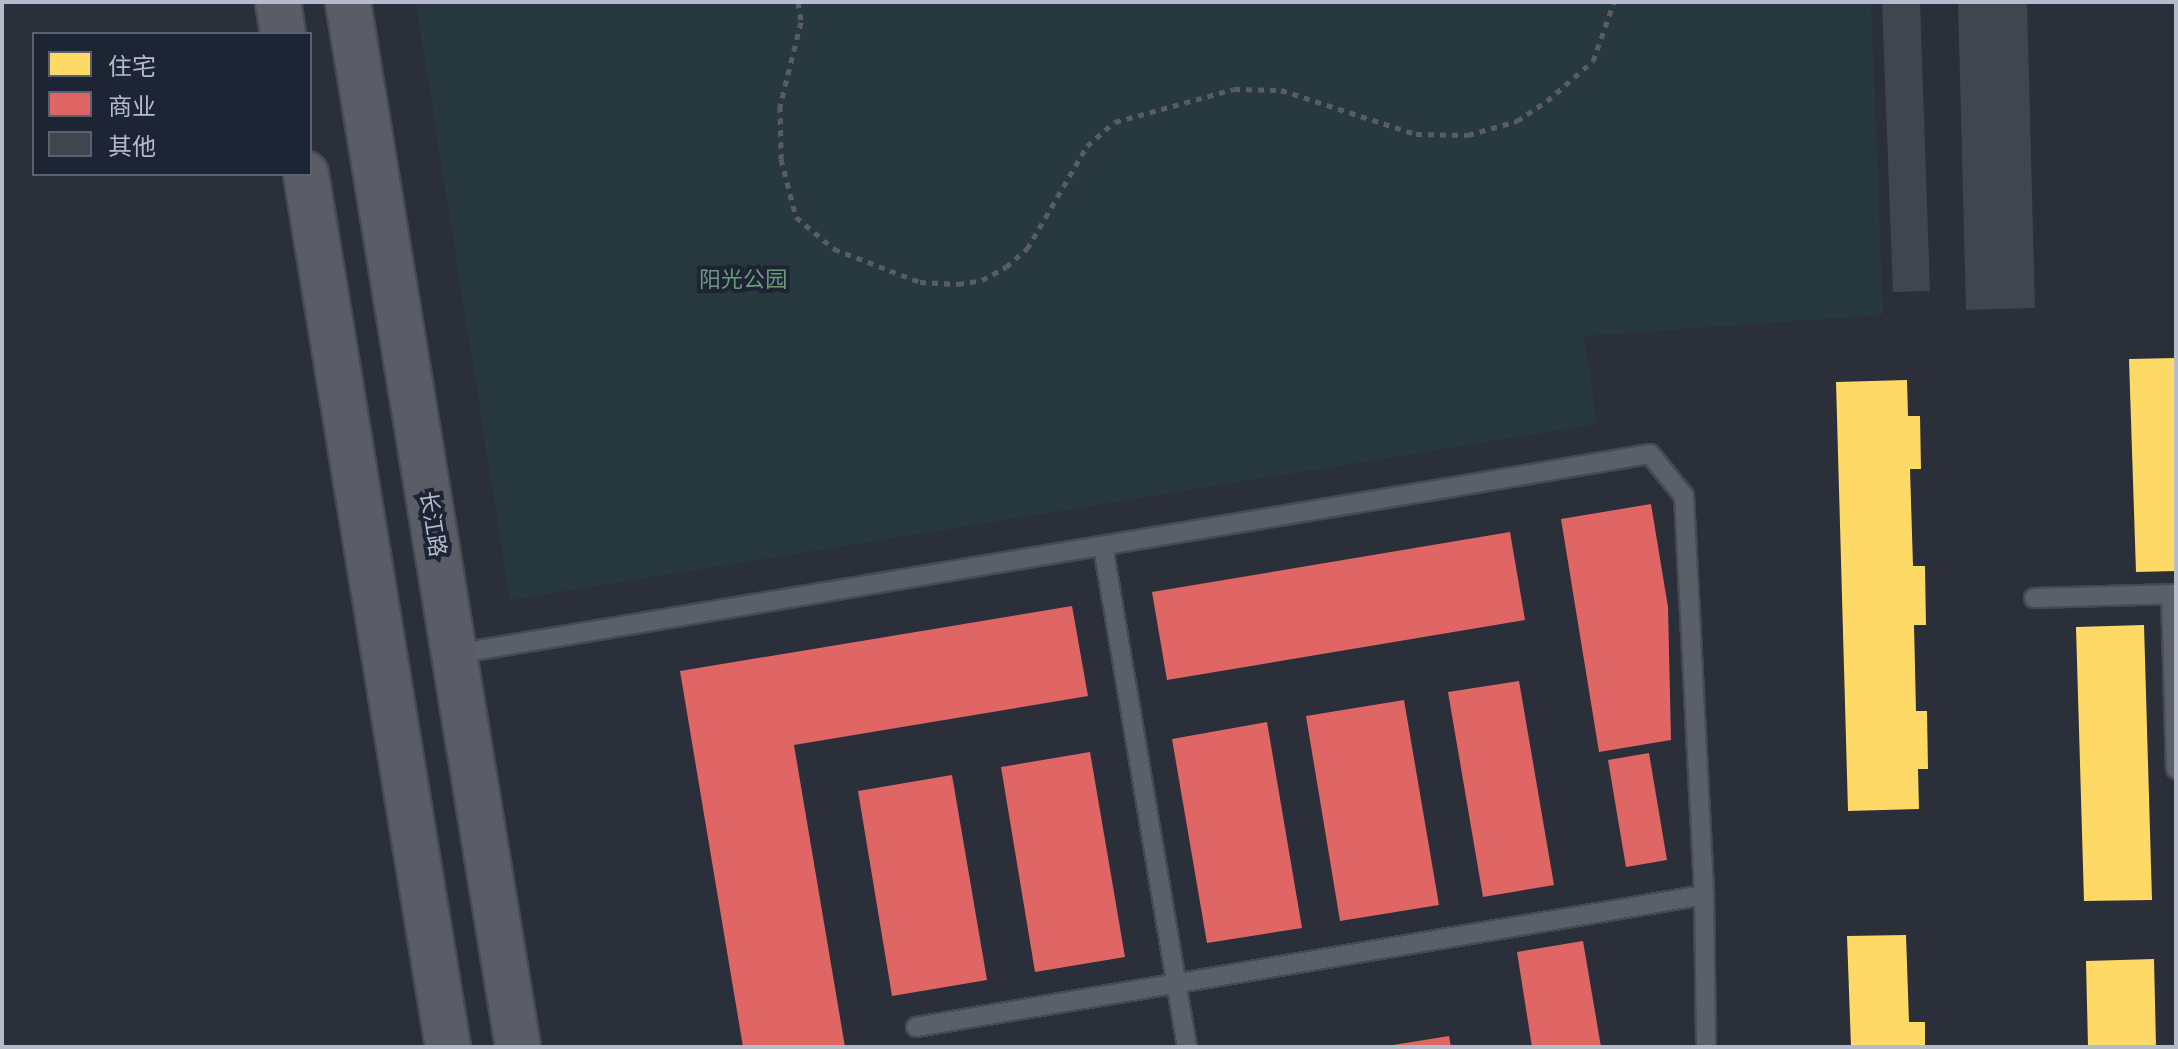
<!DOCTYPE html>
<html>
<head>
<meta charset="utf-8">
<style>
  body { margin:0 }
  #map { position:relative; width:2178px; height:1049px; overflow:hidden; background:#2a2f39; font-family:"Public Sans","Noto Sans SC",sans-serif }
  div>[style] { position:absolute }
  .green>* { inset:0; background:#27393f }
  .homes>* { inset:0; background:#ffd966 }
  .shops>* { inset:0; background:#e06666 }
  .building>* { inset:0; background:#41454d }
  .path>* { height:5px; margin-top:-2.5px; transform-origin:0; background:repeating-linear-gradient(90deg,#585d64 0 6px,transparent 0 12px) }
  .roads { filter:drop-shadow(2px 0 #464a52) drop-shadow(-2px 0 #464a52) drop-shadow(0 2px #464a52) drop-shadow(0 -2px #464a52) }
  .lane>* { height:18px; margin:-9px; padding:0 9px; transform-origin:9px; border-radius:9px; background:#5b5f67 }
  .secondary>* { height:44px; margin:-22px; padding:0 22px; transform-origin:22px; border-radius:22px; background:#5a5d65 }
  span { translate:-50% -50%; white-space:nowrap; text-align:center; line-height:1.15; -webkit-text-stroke:8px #1d2534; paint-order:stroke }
  .park-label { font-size:22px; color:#6c9a7a }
  .street-label { font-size:22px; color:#b5bbca }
  .frame { position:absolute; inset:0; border:4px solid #b5bbca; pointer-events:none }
  .legend { position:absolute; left:32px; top:32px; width:280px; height:144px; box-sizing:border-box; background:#1d2534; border:2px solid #5a6170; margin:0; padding:10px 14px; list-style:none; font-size:24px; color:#b5bbca }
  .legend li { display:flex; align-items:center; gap:16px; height:40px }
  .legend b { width:40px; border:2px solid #5a6170 }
</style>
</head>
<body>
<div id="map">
  <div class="green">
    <div style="clip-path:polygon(416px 2px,1871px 2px,1883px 315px,1584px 336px,1597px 424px,510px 600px)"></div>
  </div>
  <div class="homes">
    <div style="clip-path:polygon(2176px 358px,2176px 571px,2136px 572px,2129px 359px)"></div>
    <div style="clip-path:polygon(1907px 380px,1908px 416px,1920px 416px,1921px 469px,1910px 469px,1913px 566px,1925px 566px,1926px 625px,1914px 625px,1916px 711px,1927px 711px,1928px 769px,1918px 769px,1919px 809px,1848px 811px,1836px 382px)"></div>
    <div style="clip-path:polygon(2144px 625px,2152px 900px,2084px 901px,2076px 627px)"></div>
    <div style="clip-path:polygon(1906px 935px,1909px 1022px,1925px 1022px,1925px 1047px,1851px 1047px,1847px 936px)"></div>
    <div style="clip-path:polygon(2154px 959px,2156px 1047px,2088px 1047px,2086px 961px)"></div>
  </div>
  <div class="shops">
    <div style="clip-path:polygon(1651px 504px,1668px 607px,1671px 740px,1599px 752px,1561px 519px)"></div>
    <div style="clip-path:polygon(1510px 532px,1525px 620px,1167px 680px,1152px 592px)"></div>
    <div style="clip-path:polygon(1072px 606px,1088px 696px,794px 745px,845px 1047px,743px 1047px,680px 671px)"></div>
    <div style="clip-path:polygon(1519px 681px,1554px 885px,1483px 897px,1448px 692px)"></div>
    <div style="clip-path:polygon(1404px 700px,1439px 905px,1340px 921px,1306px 716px)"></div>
    <div style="clip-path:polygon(1267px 722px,1302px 928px,1207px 943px,1172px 739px)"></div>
    <div style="clip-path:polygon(1090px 752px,1125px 957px,1035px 972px,1001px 767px)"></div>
    <div style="clip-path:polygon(1649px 753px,1667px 860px,1626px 867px,1608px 760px)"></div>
    <div style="clip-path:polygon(952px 775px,987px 980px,892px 996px,858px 791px)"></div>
    <div style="clip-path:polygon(1583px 941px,1601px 1047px,1532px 1047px,1517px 952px)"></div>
    <div style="clip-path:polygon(1449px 1036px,1451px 1047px,1393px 1047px,1393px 1045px)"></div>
  </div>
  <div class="building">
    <div style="clip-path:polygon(1882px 2px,1920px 2px,1930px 291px,1893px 292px)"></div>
    <div style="clip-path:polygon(1958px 2px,2027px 2px,2035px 308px,1966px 310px)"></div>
  </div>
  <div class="path">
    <div style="left:798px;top:2px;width:20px;rotate:81deg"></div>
    <div style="left:801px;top:22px;width:87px;rotate:104deg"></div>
    <div style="left:780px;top:106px;width:53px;rotate:88.9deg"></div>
    <div style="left:781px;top:159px;width:60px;rotate:75.5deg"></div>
    <div style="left:796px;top:217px;width:50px;rotate:40.1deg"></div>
    <div style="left:834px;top:249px;width:92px;rotate:21deg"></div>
    <div style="left:920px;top:282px;width:38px;rotate:3deg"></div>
    <div style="left:958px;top:284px;width:24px;rotate:-9deg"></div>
    <div style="left:982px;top:280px;width:27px;rotate:-28deg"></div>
    <div style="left:1006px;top:267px;width:28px;rotate:-41deg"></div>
    <div style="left:1027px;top:249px;width:119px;rotate:-59.8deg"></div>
    <div style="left:1087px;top:146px;width:37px;rotate:-41deg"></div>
    <div style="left:1115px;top:122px;width:123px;rotate:-15.5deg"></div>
    <div style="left:1234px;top:89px;width:47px;rotate:1.2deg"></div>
    <div style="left:1281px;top:90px;width:142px;rotate:18.1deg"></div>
    <div style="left:1416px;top:134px;width:52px;rotate:1.1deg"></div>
    <div style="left:1468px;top:135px;width:51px;rotate:-15.9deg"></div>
    <div style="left:1517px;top:121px;width:36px;rotate:-34deg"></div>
    <div style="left:1547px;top:101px;width:61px;rotate:-41deg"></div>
    <div style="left:1593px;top:61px;width:63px;rotate:-70.4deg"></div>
  </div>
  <div class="roads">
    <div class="lane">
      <div style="left:1103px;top:546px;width:508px;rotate:80.48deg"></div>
      <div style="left:2171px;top:594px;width:175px;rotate:88.4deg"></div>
      <div style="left:2034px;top:598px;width:142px;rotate:-1.6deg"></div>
      <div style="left:455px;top:654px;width:1212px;rotate:-9.5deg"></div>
      <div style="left:1650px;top:454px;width:54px;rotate:51deg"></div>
      <div style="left:1684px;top:496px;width:400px;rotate:87.1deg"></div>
      <div style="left:1704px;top:895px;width:152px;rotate:89.2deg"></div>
      <div style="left:916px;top:1027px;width:799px;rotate:-9.51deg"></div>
    </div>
    <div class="secondary">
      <div style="left:278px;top:2px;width:32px;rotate:81deg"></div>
      <div style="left:348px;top:2px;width:1059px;rotate:80.76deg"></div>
      <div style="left:306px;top:174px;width:884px;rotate:80.76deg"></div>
    </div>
  </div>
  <div class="park-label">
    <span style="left:743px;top:280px">阳光公园</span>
  </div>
  <div class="street-label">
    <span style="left:433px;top:524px;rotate:81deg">长江路</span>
  </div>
  <div class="frame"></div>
  <ul class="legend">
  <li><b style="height:22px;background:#ffd966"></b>住宅</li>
  <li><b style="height:22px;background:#e06666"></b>商业</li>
  <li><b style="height:22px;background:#41454d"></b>其他</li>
  </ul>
</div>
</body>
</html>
